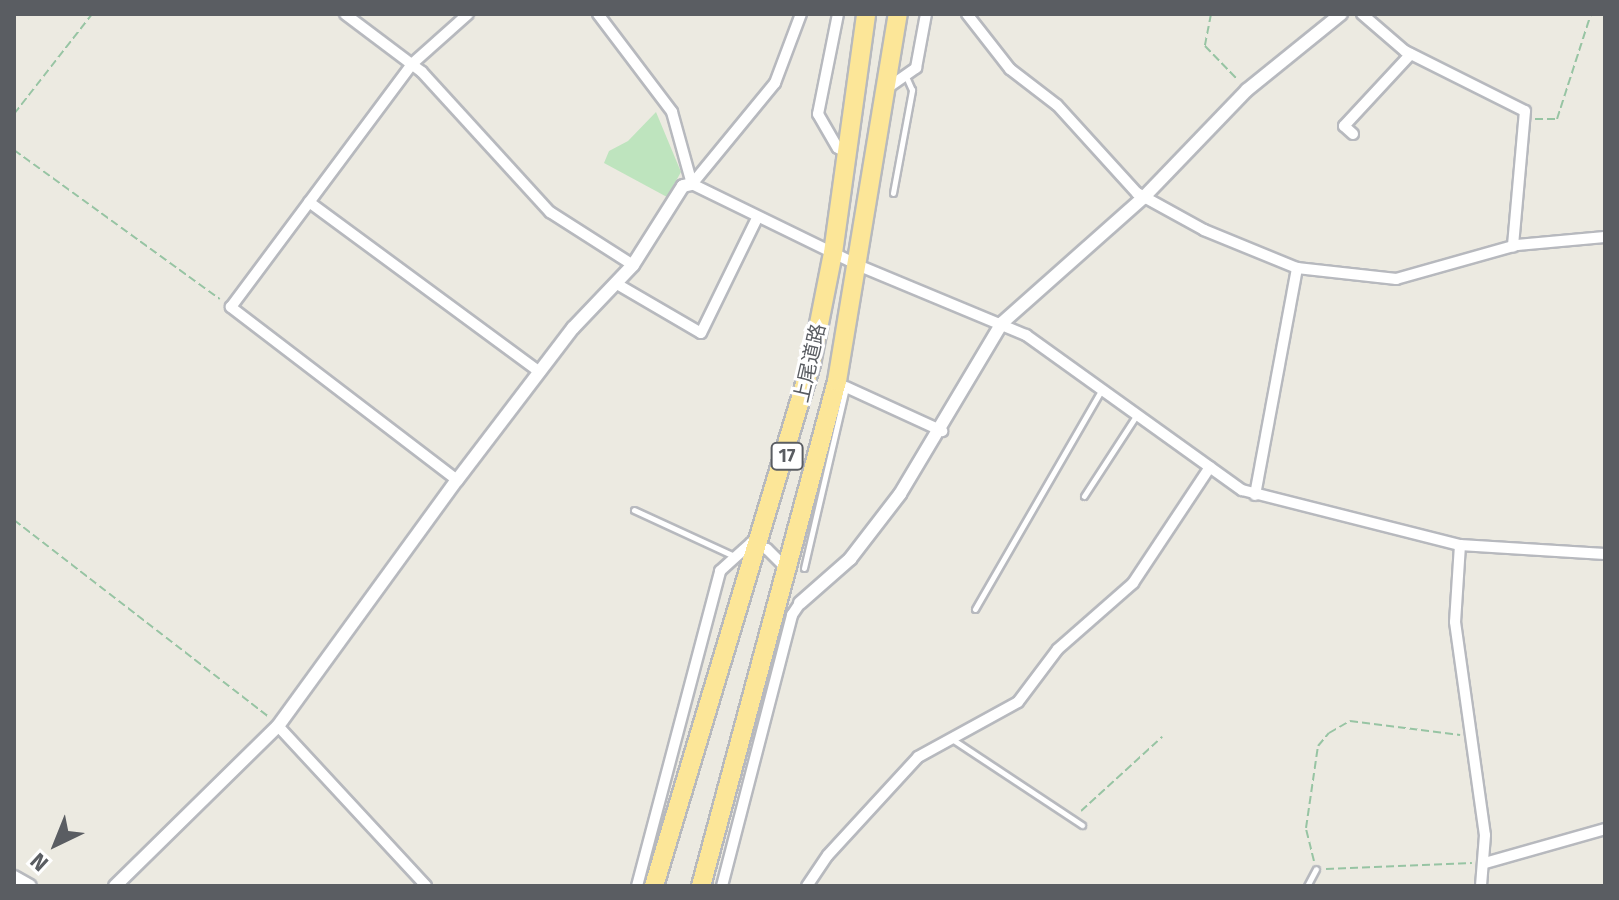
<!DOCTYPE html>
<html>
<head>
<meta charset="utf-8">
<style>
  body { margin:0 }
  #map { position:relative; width:1619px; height:900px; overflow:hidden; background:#eceae1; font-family:"Fira Sans","Noto Sans JP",sans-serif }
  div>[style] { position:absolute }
  .green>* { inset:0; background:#bee4be }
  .path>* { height:2px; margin-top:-1px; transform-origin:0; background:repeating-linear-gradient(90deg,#97c4a3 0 8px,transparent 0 12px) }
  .roads { filter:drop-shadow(2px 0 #b7b9be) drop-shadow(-2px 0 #b7b9be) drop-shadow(0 2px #b7b9be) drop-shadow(0 -2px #b7b9be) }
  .service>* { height:5px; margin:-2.5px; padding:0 2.5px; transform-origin:2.5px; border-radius:2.5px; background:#fff }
  .minor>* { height:10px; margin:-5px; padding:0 5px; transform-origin:5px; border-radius:5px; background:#fff }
  .tertiary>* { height:12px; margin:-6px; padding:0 6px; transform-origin:6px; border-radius:6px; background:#fff }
  .trunk>* { height:18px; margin:-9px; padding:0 9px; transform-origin:9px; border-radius:9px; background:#fce698 }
  span { translate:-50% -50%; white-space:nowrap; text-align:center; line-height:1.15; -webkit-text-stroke:6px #fff; paint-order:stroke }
  .shield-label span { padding:2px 6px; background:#fff; border:2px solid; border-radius:6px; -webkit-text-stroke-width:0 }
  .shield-label { font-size:18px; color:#5a5d62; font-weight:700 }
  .street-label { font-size:20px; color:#5a5d62 }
  .frame { position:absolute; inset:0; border:16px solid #5a5d62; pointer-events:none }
  .north { position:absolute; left:16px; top:804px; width:80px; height:80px; -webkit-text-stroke:6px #fff; paint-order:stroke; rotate:223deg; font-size:22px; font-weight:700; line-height:32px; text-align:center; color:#5a5d62 }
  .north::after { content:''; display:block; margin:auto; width:28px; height:36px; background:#5a5d62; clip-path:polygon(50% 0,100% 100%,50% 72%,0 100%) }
</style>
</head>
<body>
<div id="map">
  <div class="green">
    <div style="clip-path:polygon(656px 112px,681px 172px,667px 197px,604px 163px,609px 151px,628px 141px)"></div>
  </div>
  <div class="path">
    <div style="left:1211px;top:14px;width:33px;rotate:101deg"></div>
    <div style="left:1205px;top:46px;width:47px;rotate:45.9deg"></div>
    <div style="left:14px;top:114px;width:127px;rotate:-52deg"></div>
    <div style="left:1535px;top:119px;width:22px"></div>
    <div style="left:1557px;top:119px;width:110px;rotate:-72.1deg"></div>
    <div style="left:14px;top:150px;width:254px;rotate:35.9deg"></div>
    <div style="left:14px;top:325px;width:4px;rotate:90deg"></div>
    <div style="left:14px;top:520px;width:322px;rotate:37.7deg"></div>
    <div style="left:1081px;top:811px;width:110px;rotate:-42.4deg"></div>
    <div style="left:1314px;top:861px;width:34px;rotate:-104deg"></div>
    <div style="left:1306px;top:828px;width:83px;rotate:-81.7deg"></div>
    <div style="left:1318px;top:746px;width:17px;rotate:-50deg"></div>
    <div style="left:1329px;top:733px;width:24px;rotate:-30deg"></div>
    <div style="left:1350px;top:721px;width:111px;rotate:7.3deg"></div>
    <div style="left:1326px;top:869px;width:146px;rotate:-2.4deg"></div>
  </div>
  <div class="roads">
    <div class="service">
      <div style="left:893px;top:193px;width:105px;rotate:-79.5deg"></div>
      <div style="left:912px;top:90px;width:12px;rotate:-114deg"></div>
      <div style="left:1084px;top:496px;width:95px;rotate:-57deg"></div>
      <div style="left:634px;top:510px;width:108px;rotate:24.7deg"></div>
      <div style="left:804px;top:568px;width:186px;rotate:-76.9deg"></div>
      <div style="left:975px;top:609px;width:254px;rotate:-60deg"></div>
      <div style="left:952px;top:739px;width:156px;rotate:33.5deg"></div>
      <div style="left:1307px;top:886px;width:19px;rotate:-62deg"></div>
    </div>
    <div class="minor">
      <div style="left:345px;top:14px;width:96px;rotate:37deg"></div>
      <div style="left:422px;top:72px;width:190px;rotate:47.6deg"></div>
      <div style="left:550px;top:212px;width:98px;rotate:32.6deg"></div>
      <div style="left:598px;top:14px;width:123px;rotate:52.9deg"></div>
      <div style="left:672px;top:112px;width:75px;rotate:74.5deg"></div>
      <div style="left:692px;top:184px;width:187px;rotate:26deg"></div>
      <div style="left:860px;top:266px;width:180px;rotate:22.6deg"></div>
      <div style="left:1026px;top:335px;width:266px;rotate:35.7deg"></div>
      <div style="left:1242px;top:490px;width:225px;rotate:14.2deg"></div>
      <div style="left:1460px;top:545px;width:145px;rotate:3.6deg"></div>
      <div style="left:838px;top:14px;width:102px;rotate:101.3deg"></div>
      <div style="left:818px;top:114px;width:39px;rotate:60deg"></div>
      <div style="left:838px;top:148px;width:10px;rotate:29deg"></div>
      <div style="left:967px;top:14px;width:70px;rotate:52deg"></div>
      <div style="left:1010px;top:69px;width:59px;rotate:37.5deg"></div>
      <div style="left:1057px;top:105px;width:119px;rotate:47.7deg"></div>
      <div style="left:1137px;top:193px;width:77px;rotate:28.9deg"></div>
      <div style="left:1204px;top:230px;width:100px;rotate:22.2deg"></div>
      <div style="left:1297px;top:268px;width:100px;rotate:6.3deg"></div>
      <div style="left:1396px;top:279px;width:126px;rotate:-15.7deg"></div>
      <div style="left:1517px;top:245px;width:88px;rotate:-5.2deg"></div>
      <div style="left:1362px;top:14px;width:57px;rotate:40.7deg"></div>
      <div style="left:1405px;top:51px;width:134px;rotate:26.6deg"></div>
      <div style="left:1525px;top:111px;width:136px;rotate:95.1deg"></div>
      <div style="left:886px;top:89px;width:37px;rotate:-35deg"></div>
      <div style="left:916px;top:68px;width:55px;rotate:-79.5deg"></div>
      <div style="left:1353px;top:134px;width:12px;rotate:-138deg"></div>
      <div style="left:1344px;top:126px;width:98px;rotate:-47.1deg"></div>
      <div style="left:692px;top:184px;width:131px;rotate:-50.6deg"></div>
      <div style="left:775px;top:83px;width:74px;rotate:-69.4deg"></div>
      <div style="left:309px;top:202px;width:287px;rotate:36.4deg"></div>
      <div style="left:617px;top:284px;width:97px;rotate:30.3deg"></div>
      <div style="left:701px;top:333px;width:128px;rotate:-64deg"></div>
      <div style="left:846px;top:387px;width:106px;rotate:24.6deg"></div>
      <div style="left:457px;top:480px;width:285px;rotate:-142.6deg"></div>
      <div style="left:231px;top:307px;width:303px;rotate:-53.3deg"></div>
      <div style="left:412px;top:64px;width:75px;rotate:-41.8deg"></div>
      <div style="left:1255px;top:495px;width:231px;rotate:-79.5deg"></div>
      <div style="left:1460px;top:545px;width:77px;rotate:93.7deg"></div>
      <div style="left:1455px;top:622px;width:215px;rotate:82deg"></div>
      <div style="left:1485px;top:835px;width:51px;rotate:94.5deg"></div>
      <div style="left:278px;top:726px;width:218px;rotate:47.2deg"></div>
      <div style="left:1485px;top:863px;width:125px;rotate:-15.8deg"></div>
      <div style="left:637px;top:886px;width:326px;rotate:-75.2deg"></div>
      <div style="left:720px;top:571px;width:42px;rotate:-42.1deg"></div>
      <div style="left:751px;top:543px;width:17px;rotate:21deg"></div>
      <div style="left:767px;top:549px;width:28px;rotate:45deg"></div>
      <div style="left:722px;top:886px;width:280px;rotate:-75.5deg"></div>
      <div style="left:792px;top:615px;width:14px;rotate:-56deg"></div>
      <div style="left:807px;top:886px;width:37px;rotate:-56deg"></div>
      <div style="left:828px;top:855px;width:133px;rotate:-47.4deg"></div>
      <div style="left:918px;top:757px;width:114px;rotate:-28.8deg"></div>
      <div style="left:1018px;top:702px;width:66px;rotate:-53deg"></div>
      <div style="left:1058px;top:649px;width:100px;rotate:-41.3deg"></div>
      <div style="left:1133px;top:583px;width:139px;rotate:-56.4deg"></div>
    </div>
    <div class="tertiary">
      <div style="left:800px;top:603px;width:67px;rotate:-41.3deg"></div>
      <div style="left:850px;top:559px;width:82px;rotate:-52.4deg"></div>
      <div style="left:900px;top:494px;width:199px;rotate:-59.2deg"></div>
      <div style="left:1002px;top:323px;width:188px;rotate:-41.6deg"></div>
      <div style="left:1143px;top:198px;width:150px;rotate:-46.1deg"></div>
      <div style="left:1247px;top:90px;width:121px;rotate:-39deg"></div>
      <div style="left:14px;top:877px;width:18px;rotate:29deg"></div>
      <div style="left:115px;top:886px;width:228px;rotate:-44.5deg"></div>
      <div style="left:278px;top:726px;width:304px;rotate:-54deg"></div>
      <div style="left:457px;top:480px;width:191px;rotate:-52.7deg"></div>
      <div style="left:573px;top:328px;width:87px;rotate:-46.4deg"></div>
      <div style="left:633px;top:265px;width:93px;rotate:-57.7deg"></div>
      <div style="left:683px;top:186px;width:9px;rotate:-13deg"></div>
    </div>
    <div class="trunk">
      <div style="left:654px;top:886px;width:545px;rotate:-73.26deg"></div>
      <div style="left:811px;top:364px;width:113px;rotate:-78.8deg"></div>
      <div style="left:833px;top:253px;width:241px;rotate:-82.1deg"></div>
      <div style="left:701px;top:886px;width:523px;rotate:-74.93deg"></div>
      <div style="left:837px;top:381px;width:372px;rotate:-80.6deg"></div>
    </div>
  </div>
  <div class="shield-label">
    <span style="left:787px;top:456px">17</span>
  </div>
  <div class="street-label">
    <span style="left:810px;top:363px;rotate:-77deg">上尾道路</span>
  </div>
  <div class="frame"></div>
  <div class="north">N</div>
</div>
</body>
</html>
